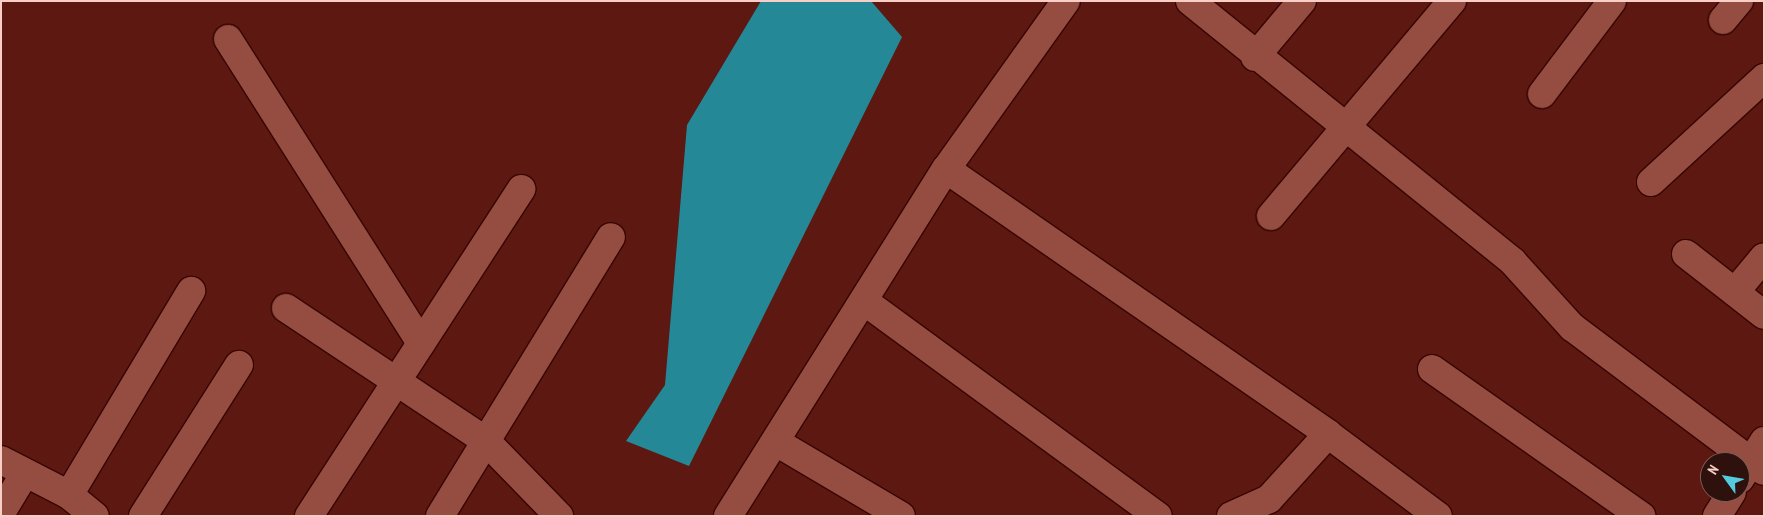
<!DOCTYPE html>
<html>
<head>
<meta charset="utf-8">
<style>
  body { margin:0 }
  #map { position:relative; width:1765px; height:517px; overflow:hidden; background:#5c1811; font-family:"PT Sans Narrow",sans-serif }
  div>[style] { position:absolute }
  .water>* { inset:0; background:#248897 }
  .roads { filter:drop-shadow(1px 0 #380503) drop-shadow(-1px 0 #380503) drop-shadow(0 1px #380503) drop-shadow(0 -1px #380503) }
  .minor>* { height:28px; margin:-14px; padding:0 14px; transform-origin:14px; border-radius:14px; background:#954d42 }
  span { translate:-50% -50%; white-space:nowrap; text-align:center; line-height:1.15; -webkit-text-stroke:4px #2e110c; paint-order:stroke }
  .frame { position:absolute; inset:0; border:2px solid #f9cec7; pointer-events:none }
  .north { position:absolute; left:1700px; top:452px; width:50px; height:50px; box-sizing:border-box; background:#2e110c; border:1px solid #7f5d57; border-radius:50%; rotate:302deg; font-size:14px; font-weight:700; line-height:20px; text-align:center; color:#f9cec7 }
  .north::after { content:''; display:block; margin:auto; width:18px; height:22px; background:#54cadd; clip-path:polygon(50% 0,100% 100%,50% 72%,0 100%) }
</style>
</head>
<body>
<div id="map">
  <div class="water">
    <div style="clip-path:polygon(761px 1px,871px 1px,902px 37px,689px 466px,626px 441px,665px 385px,687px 125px)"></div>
  </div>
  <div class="roads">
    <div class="minor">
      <div style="left:1190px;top:1px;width:415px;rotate:38.9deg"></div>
      <div style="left:1513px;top:262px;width:88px;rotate:47.8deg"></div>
      <div style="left:1572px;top:327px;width:240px;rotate:36.9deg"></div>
      <div style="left:1723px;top:20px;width:25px;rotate:-50deg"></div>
      <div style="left:228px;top:39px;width:360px;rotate:57.6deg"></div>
      <div style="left:1255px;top:57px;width:73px;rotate:-50deg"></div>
      <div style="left:1542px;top:94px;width:116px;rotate:-53deg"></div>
      <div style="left:946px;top:169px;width:465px;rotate:34.7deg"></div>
      <div style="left:1328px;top:434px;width:137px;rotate:36.7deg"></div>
      <div style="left:1651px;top:182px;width:154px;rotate:-42.6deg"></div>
      <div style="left:1271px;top:216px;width:281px;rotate:-49.9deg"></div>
      <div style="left:1686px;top:254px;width:99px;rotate:38deg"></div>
      <div style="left:1735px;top:292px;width:45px;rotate:-50.4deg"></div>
      <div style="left:864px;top:301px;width:364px;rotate:36.2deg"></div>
      <div style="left:286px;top:308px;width:240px;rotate:33.6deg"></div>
      <div style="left:486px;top:441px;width:105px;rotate:45.8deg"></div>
      <div style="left:1432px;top:369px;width:256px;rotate:35.1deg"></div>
      <div style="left:776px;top:442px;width:145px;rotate:30.6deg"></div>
      <div style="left:1px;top:460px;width:76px;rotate:27.2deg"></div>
      <div style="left:69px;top:495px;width:33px;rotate:39deg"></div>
      <div style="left:1740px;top:479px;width:45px;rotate:-57.7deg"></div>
      <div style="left:69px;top:495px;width:238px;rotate:-59.1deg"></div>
      <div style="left:1px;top:513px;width:47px;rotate:-59deg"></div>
      <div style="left:143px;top:516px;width:179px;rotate:-57.6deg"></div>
      <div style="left:309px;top:516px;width:390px;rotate:-57deg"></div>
      <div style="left:440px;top:516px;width:327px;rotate:-58.5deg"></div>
      <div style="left:728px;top:516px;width:410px;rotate:-57.9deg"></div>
      <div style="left:946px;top:169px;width:206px;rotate:-54.5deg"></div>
      <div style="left:1231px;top:516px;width:42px;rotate:-24.1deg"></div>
      <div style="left:1269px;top:499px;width:88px;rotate:-47.8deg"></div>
      <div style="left:1717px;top:516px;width:28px;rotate:-58deg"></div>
    </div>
  </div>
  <div class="frame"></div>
  <div class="north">N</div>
</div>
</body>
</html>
